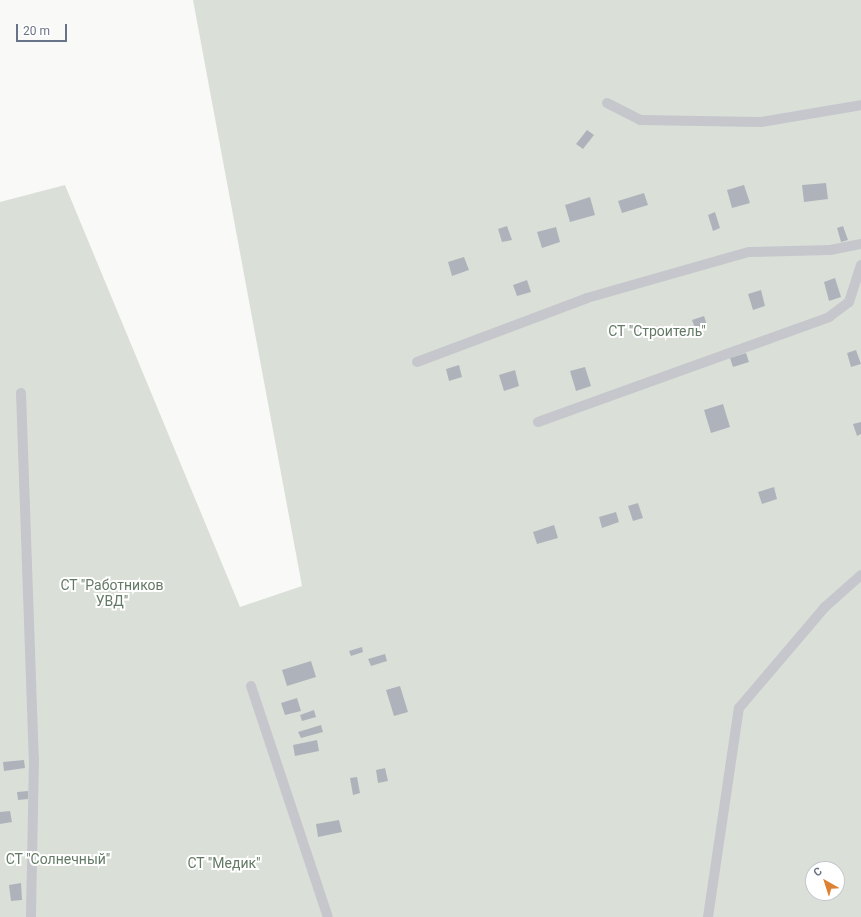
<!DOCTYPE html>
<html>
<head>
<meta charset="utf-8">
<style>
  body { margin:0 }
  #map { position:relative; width:861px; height:917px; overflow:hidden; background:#f9f9f7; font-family:Roboto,sans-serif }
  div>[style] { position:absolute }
  .green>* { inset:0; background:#dae0d8 }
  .building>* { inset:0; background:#aeb3bb }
  .service>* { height:10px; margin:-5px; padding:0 5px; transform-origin:5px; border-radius:5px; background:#c5c7cc }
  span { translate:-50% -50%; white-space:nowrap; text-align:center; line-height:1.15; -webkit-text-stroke:4px #fff; paint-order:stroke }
  .park-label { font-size:14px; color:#647965 }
  .north { position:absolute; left:805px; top:861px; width:40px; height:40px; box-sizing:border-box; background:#fff; border:1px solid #c3c7cf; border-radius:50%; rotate:321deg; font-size:11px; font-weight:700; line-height:16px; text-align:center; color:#697387 }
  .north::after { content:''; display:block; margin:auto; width:14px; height:18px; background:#dd8233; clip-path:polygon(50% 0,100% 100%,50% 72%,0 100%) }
  .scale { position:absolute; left:16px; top:24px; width:51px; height:18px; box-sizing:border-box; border:2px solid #697387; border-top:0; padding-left:5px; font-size:12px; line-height:14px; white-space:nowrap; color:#697387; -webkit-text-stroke:3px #fff; paint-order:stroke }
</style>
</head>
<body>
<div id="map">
  <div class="green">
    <div style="clip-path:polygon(evenodd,193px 0,861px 0,861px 917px,0 917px,0 202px,65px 185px,240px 607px,302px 586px,193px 0,813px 869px,837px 869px,837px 893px,813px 893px,813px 869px)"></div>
  </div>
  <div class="building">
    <div style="clip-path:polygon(587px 130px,594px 135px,583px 149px,576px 144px)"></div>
    <div style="clip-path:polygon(826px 183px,828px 199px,804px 202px,802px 185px)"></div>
    <div style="clip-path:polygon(744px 185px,750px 203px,732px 208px,727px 190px)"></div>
    <div style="clip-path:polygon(644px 193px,648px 205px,622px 213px,618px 201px)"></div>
    <div style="clip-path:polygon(590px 197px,595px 215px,570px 222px,565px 205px)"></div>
    <div style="clip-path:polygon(715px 212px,720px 228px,713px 231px,708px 215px)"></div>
    <div style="clip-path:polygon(507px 226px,512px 240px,502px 242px,498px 229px)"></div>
    <div style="clip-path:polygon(843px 226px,848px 240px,841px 242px,837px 228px)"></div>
    <div style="clip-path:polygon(556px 227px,560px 242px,542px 248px,537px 232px)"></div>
    <div style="clip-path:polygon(464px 257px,469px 270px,452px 276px,448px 262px)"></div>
    <div style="clip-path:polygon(835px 278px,841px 297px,829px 301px,824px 282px)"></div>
    <div style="clip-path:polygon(527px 280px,531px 292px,517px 296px,513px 285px)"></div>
    <div style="clip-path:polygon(761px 290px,765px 306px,753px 310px,748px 294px)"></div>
    <div style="clip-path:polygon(704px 316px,707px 325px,695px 328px,692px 320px)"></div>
    <div style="clip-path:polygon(856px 350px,861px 364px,851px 367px,847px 353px)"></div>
    <div style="clip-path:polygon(746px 353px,749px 362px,733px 367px,730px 358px)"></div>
    <div style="clip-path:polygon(459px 365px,462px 377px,449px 381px,446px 369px)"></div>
    <div style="clip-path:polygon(585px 367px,591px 386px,576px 391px,570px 371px)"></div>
    <div style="clip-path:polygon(515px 370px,519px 386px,504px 391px,499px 375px)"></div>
    <div style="clip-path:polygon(723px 404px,730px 427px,711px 433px,704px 410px)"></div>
    <div style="clip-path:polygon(861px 422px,861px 434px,857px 436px,853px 424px)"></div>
    <div style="clip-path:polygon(774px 487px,777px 499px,762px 504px,758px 492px)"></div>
    <div style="clip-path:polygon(638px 503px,643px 518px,633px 521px,628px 506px)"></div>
    <div style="clip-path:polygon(616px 512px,619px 522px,602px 528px,599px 517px)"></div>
    <div style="clip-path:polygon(554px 525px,558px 538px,537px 544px,533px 532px)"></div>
    <div style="clip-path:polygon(362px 647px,363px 652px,351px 656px,349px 651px)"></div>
    <div style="clip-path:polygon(385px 654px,387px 661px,371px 666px,368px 659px)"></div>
    <div style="clip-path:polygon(311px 661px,316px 677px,287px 686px,282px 670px)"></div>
    <div style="clip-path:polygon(400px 686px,408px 712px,394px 716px,386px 690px)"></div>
    <div style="clip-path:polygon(297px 698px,301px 711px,285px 715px,281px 703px)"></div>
    <div style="clip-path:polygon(314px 710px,316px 717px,302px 721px,300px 715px)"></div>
    <div style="clip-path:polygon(321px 725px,323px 732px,301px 738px,298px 732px)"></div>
    <div style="clip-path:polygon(317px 740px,319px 751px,295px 756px,293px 745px)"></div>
    <div style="clip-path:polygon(24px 760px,25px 768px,4px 771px,3px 762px)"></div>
    <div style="clip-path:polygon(385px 768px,388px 781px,378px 783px,376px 770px)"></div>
    <div style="clip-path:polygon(357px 777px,360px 793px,353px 795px,350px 778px)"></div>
    <div style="clip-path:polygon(28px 791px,28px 799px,18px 800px,17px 792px)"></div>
    <div style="clip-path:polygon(10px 811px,12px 822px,0 824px,0 812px)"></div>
    <div style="clip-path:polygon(339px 820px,342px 832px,318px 837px,316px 824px)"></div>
    <div style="clip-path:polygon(21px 883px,22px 900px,11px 901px,9px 885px)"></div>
  </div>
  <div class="service">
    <div style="left:607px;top:103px;width:37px;rotate:27deg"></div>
    <div style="left:640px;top:120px;width:121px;rotate:0.9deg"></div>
    <div style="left:761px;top:122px;width:101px;rotate:-9.6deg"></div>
    <div style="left:417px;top:362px;width:182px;rotate:-20.6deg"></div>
    <div style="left:587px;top:298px;width:168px;rotate:-15.9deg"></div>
    <div style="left:749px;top:252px;width:81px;rotate:-1.4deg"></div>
    <div style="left:830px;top:250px;width:32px;rotate:-11deg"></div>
    <div style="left:21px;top:393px;width:365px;rotate:88deg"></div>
    <div style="left:34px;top:758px;width:159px;rotate:91.1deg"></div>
    <div style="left:538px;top:422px;width:309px;rotate:-19.8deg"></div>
    <div style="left:829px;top:317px;width:25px;rotate:-37deg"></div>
    <div style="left:849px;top:302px;width:39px;rotate:-72deg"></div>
    <div style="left:251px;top:686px;width:243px;rotate:71.6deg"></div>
    <div style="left:708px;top:917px;width:211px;rotate:-81.6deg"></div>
    <div style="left:739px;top:708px;width:133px;rotate:-49.6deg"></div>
    <div style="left:825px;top:607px;width:48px;rotate:-41.6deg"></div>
  </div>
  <div class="park-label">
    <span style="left:657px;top:331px">СТ "Строитель"</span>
    <span style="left:112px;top:593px">СТ "Работников<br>УВД"</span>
    <span style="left:58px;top:859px">СТ "Солнечный"</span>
    <span style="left:224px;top:863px">СТ "Медик"</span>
  </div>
  <div class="north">С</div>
  <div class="scale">20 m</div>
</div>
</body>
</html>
